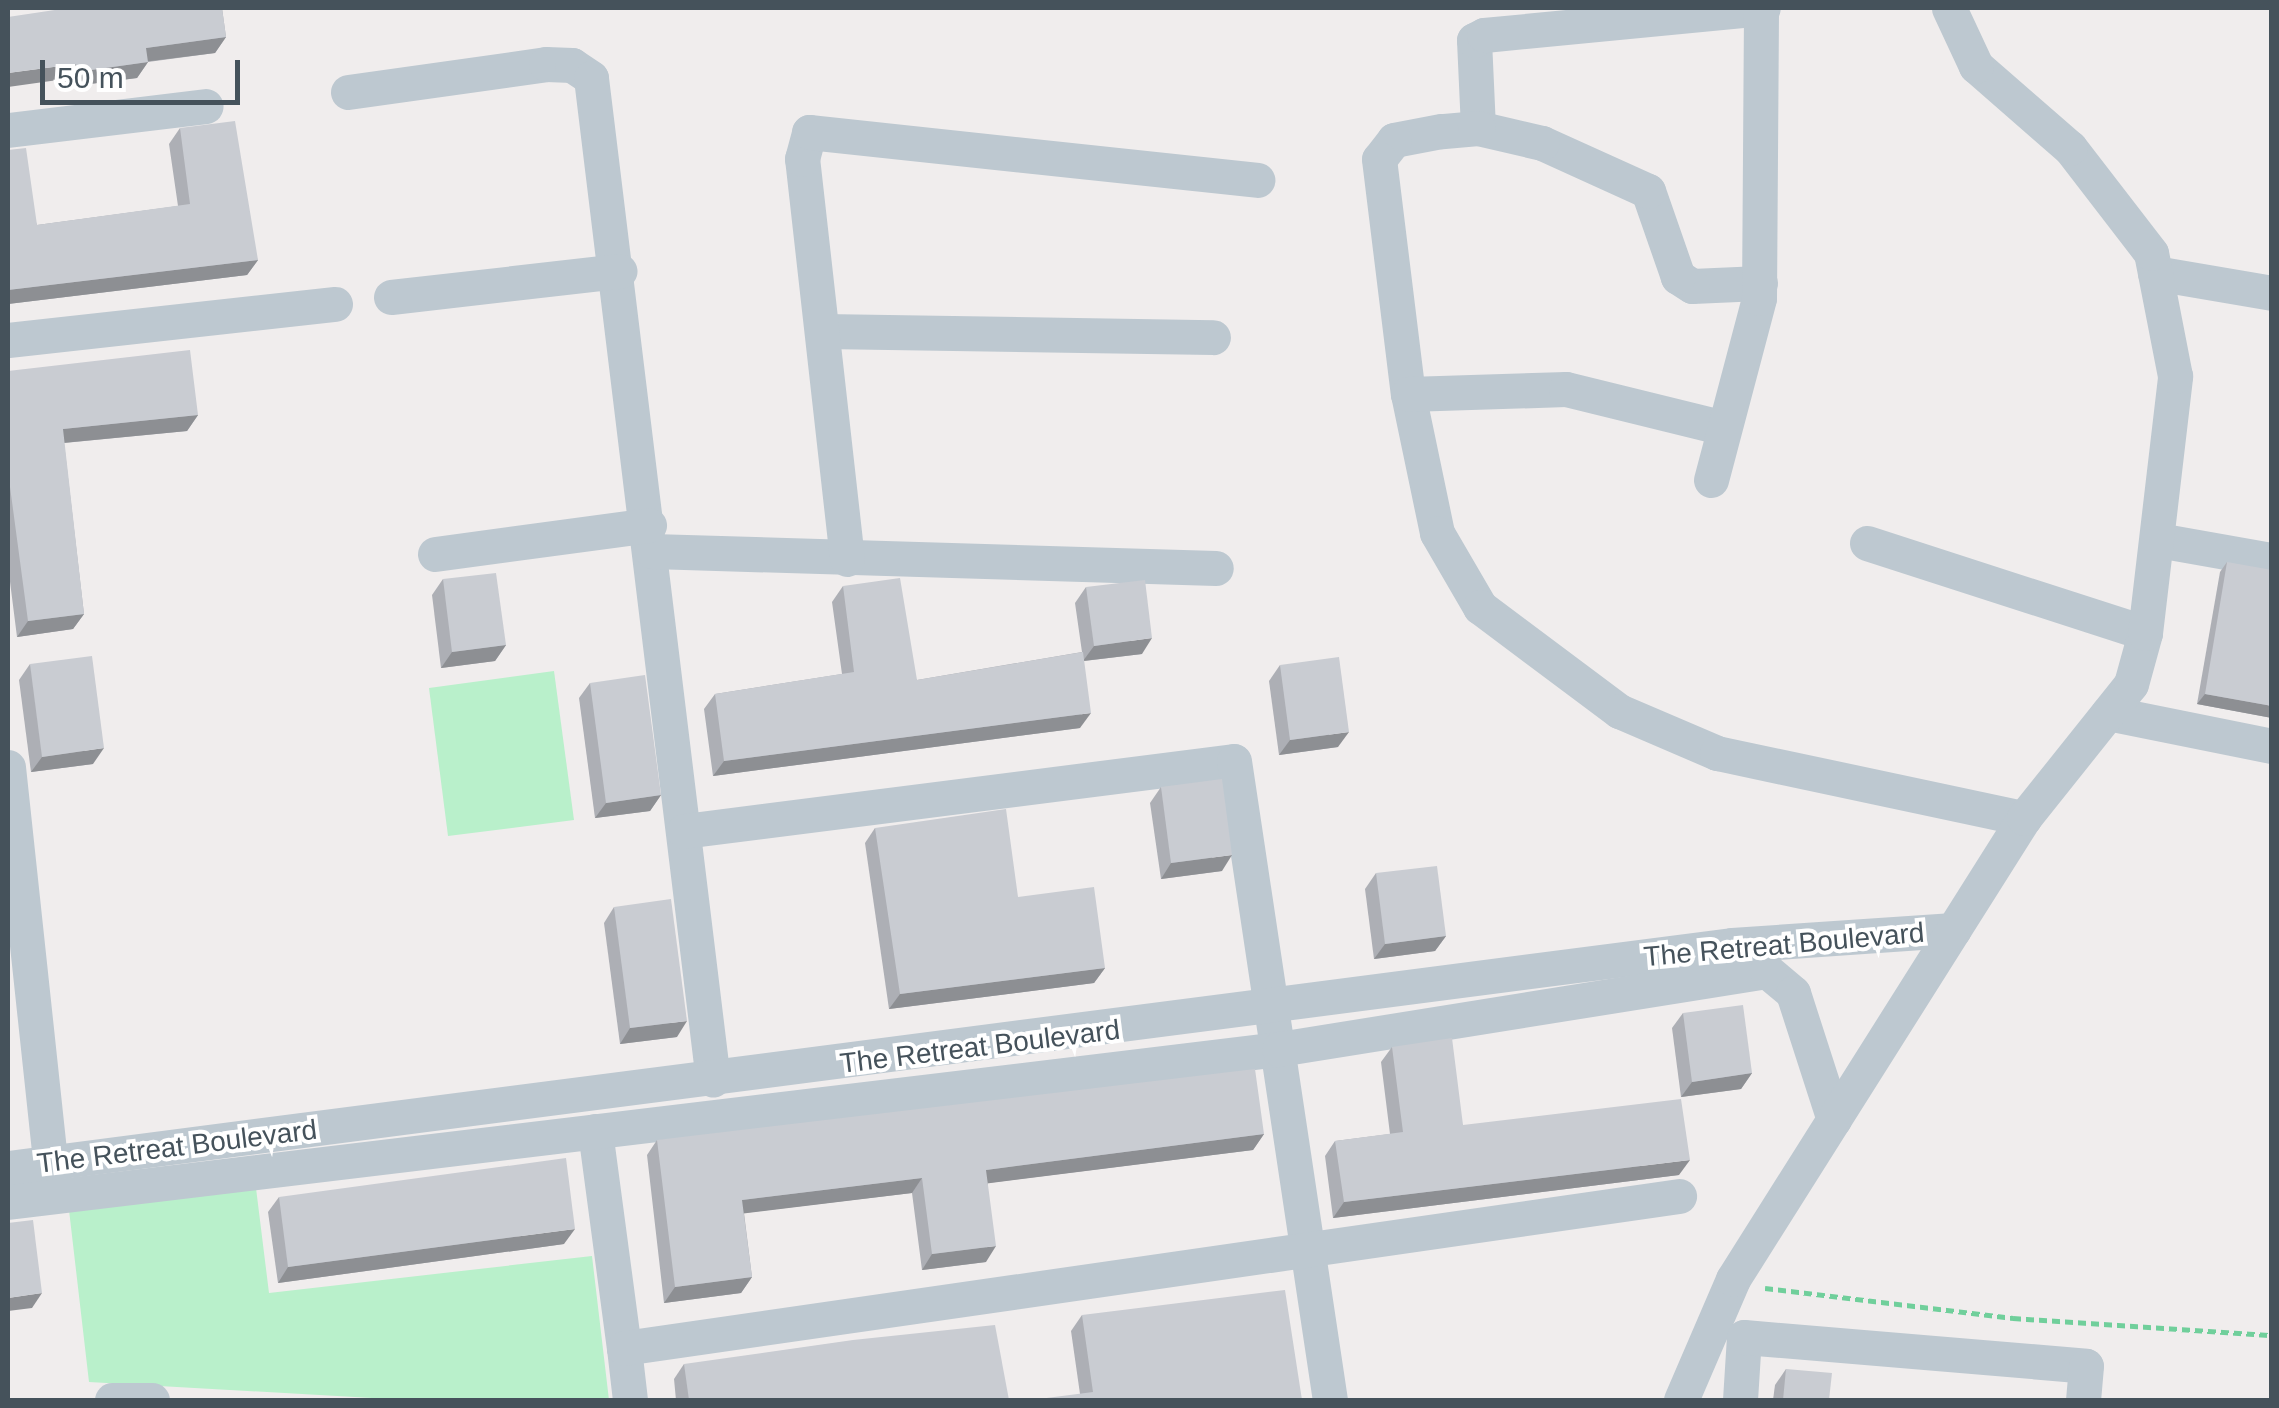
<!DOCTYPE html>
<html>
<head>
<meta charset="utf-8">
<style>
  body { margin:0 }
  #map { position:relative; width:2279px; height:1408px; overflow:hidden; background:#f0eded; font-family:Helvetica,sans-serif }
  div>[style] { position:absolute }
  .green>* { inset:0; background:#b9f0cb }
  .path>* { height:5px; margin-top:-2.5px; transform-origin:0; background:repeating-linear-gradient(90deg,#70cf9b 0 8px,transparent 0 13px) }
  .minor>* { height:35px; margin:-17.5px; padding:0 17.5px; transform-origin:17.5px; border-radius:17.5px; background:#bdc8d0 }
  .wall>* { inset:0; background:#adafb5 }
  .shaded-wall>* { inset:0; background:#8d8f93 }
  .building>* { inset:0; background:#c9ccd2 }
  span { translate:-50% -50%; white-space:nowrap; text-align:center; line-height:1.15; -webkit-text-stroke:8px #fff; paint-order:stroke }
  .street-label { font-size:28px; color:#45525b }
  .frame { position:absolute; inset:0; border:10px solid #45525b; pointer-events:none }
  .scale { position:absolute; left:40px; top:60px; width:200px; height:45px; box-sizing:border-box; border:5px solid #45525b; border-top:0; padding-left:12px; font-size:30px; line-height:35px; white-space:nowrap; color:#45525b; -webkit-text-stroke:8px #fff; paint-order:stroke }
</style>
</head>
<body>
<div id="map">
  <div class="green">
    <div style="clip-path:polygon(554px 671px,574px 820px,448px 836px,429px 688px)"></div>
    <div style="clip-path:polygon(256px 1188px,269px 1293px,592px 1256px,609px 1400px,407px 1400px,89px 1382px,69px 1210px)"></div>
  </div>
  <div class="path">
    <div style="left:1765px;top:1288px;width:250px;rotate:6.9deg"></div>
    <div style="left:2013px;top:1318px;width:260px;rotate:3.8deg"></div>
  </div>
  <div class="minor">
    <div style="left:348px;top:92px;width:200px;rotate:-8deg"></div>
    <div style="left:546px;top:64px;width:26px;rotate:2deg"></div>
    <div style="left:572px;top:65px;width:23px;rotate:34deg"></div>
    <div style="left:591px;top:78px;width:1009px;rotate:83.06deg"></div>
    <div style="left:1478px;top:128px;width:88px;rotate:-92.6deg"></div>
    <div style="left:1474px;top:40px;width:11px;rotate:-27deg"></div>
    <div style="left:1484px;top:35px;width:280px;rotate:-5.5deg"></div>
    <div style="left:8px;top:130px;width:199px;rotate:-6.9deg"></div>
    <div style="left:2155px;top:273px;width:119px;rotate:9.7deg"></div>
    <div style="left:1760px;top:283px;width:68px;rotate:177.5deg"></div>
    <div style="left:1692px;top:286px;width:17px;rotate:-147deg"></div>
    <div style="left:1678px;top:277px;width:91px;rotate:-109.2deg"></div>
    <div style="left:1648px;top:191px;width:116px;rotate:-155.6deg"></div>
    <div style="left:1542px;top:143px;width:66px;rotate:-166.8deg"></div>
    <div style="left:1478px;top:128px;width:37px;rotate:175deg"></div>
    <div style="left:1441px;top:131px;width:48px;rotate:169.2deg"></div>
    <div style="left:1394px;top:140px;width:24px;rotate:128deg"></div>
    <div style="left:1379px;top:159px;width:237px;rotate:83deg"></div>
    <div style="left:1408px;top:394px;width:142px;rotate:78.2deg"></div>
    <div style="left:1437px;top:533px;width:86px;rotate:59.8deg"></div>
    <div style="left:1480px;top:607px;width:174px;rotate:36.8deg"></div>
    <div style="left:1619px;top:711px;width:107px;rotate:23.2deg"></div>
    <div style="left:1717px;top:753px;width:314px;rotate:12deg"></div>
    <div style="left:391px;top:297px;width:230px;rotate:-6.5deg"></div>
    <div style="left:823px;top:331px;width:390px;rotate:0.9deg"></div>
    <div style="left:8px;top:340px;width:329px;rotate:-6.3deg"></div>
    <div style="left:1408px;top:394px;width:158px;rotate:-1.8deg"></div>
    <div style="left:1566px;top:389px;width:160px;rotate:13.8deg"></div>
    <div style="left:1711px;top:480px;width:188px;rotate:-75.2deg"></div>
    <div style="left:1759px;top:298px;width:290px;rotate:-89.6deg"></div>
    <div style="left:2158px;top:540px;width:116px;rotate:10deg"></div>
    <div style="left:1867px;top:543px;width:292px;rotate:17.9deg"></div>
    <div style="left:652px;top:551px;width:564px;rotate:1.73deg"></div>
    <div style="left:435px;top:554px;width:216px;rotate:-7.7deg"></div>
    <div style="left:847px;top:559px;width:403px;rotate:-96.4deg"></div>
    <div style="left:802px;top:159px;width:28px;rotate:-75deg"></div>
    <div style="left:809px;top:132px;width:451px;rotate:6.1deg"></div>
    <div style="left:2108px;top:713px;width:167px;rotate:11.4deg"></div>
    <div style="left:8px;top:767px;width:398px;rotate:83.9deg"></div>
    <div style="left:684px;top:831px;width:554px;rotate:-7.25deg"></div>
    <div style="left:1234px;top:761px;width:646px;rotate:81.46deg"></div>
    <div style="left:595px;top:1131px;width:219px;rotate:82.4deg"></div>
    <div style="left:8px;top:1168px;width:1738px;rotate:-7.37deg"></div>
    <div style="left:1732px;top:945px;width:222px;rotate:-3.9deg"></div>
    <div style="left:8px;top:1202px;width:1280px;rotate:-6.86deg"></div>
    <div style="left:1279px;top:1049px;width:494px;rotate:-9.1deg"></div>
    <div style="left:1767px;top:971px;width:34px;rotate:40deg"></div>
    <div style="left:1793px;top:993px;width:133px;rotate:72.1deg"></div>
    <div style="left:112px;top:1400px;width:40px"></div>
    <div style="left:630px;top:1400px;width:52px;rotate:-96.6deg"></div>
    <div style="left:624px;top:1348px;width:1066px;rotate:-8.2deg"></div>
    <div style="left:1681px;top:1400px;width:132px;rotate:-66.7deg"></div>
    <div style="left:1733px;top:1279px;width:545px;rotate:-57.74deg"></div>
    <div style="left:2024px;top:818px;width:171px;rotate:-51.4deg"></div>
    <div style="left:2131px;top:684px;width:53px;rotate:-74.6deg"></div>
    <div style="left:2145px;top:633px;width:259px;rotate:-83.3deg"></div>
    <div style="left:2175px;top:376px;width:125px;rotate:-101deg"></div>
    <div style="left:2151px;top:253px;width:133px;rotate:-127.6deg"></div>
    <div style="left:2070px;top:148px;width:125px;rotate:-138.9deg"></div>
    <div style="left:1976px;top:66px;width:64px;rotate:-115deg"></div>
    <div style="left:1740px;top:1400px;width:63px;rotate:-86.4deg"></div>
    <div style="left:1744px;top:1337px;width:343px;rotate:4.8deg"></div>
    <div style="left:2086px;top:1366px;width:34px;rotate:95deg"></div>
  </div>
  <div class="wall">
    <div style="clip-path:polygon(55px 8px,222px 8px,226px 37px,215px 53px,148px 62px,137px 78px,66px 87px)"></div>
    <div style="clip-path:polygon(180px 128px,258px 260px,247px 275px,8px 304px,8px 150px,37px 225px,178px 206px,169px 144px)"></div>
    <div style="clip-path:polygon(8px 371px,198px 415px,187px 431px,64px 443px,84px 614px,73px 629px,17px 637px,8px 566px)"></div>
    <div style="clip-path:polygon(2227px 562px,2272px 718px,2197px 704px,2220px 572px)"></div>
    <div style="clip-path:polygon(443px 579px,506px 645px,495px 661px,441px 668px,432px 595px)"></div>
    <div style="clip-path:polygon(843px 586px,917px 680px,1082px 652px,1075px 603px,1086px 587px,1142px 654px,1084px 661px,1080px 728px,713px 776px,704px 709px,715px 694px,842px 674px,832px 602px)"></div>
    <div style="clip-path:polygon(30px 664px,93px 764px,31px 772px,19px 680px)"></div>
    <div style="clip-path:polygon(1280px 665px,1338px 747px,1279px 755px,1269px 681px)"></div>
    <div style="clip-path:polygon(590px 683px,661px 795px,650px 811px,595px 818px,579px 698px)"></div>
    <div style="clip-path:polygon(1161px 787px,1222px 871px,1161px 879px,1150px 803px)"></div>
    <div style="clip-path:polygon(875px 828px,1018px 897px,1105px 968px,1094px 983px,889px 1009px,865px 843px)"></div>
    <div style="clip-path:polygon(1376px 873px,1446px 936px,1435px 951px,1374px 959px,1365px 889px)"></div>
    <div style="clip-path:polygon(614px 907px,677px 1037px,620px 1044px,604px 923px)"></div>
    <div style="clip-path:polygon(1683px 1013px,1752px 1073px,1741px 1089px,1681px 1097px,1672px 1028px)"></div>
    <div style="clip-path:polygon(1392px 1047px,1463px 1125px,1679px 1175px,1333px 1218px,1325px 1156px,1335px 1141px,1390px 1134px,1381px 1062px)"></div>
    <div style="clip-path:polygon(1264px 1134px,1253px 1150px,988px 1183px,986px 1262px,922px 1270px,912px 1193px,744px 1213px,752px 1277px,741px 1293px,664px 1303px,647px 1155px,657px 1140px)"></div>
    <div style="clip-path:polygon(279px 1197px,564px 1244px,278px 1283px,268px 1212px)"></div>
    <div style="clip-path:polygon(1082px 1315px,1302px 1400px,1080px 1394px,1071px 1331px)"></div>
    <div style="clip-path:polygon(684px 1364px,1009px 1400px,676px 1400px,674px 1379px)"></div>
    <div style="clip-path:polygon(1786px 1369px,1829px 1400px,1773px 1400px,1775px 1385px)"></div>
  </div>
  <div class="shaded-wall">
    <div style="clip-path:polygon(226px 37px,215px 53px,135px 63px,146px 48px)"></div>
    <div style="clip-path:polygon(148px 62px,137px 78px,66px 87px,77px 72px)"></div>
    <div style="clip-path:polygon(76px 64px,65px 79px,8px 87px,8px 73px)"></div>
    <div style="clip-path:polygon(258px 260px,247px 275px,8px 304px,8px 290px)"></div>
    <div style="clip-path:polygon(198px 415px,187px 431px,52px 444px,63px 429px)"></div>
    <div style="clip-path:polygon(84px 614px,73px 629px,17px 637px,28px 621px)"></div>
    <div style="clip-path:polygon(1152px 638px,1142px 654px,1083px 661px,1094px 646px)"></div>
    <div style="clip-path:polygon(506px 645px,495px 661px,441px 668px,452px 652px)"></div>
    <div style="clip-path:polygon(2205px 694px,2272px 706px,2272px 718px,2197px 704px)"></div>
    <div style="clip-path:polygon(1091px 713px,1080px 728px,713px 776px,724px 761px)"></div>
    <div style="clip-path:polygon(1349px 732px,1338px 747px,1279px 755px,1290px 740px)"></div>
    <div style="clip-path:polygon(104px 748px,93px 764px,31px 772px,42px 757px)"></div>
    <div style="clip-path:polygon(661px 795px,650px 811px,595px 818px,606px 803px)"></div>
    <div style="clip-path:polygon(1232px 855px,1222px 871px,1161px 879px,1171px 863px)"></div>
    <div style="clip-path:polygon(1446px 936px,1435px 951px,1374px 959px,1385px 944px)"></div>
    <div style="clip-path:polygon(1105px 968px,1094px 983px,889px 1009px,900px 994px)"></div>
    <div style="clip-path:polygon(687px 1021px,677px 1037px,620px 1044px,630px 1028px)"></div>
    <div style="clip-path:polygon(1752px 1073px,1741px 1089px,1681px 1097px,1692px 1082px)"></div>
    <div style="clip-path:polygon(1264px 1134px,1253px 1150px,975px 1185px,986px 1170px)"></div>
    <div style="clip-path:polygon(1690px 1160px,1679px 1175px,1333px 1218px,1344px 1202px)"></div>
    <div style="clip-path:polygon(922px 1178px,912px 1193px,731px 1215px,742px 1200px)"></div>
    <div style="clip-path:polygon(575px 1229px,564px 1244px,278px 1283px,288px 1267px)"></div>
    <div style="clip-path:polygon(996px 1246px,986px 1262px,922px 1270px,932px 1254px)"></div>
    <div style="clip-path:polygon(752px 1277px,741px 1293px,664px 1303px,675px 1287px)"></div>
    <div style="clip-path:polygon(42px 1293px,32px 1308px,8px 1311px,8px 1298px)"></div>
  </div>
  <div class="building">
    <div style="clip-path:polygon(68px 8px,222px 8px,226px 37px,146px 48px,148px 62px,77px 72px,76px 64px,8px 73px,8px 17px)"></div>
    <div style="clip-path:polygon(235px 121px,258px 260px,8px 290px,8px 150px,26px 148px,37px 225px,190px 204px,180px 128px)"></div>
    <div style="clip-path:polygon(190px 350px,198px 415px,63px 429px,84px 614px,28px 621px,8px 472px,8px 371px)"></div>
    <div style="clip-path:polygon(2227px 562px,2272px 570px,2272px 706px,2205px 694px)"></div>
    <div style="clip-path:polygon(496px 573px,506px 645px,452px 652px,443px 579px)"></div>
    <div style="clip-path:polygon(900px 578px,917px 680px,1083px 652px,1091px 713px,724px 761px,715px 694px,854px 672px,843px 586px)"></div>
    <div style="clip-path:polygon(1145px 580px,1152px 638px,1094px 646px,1086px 587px)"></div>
    <div style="clip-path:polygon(92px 656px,104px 748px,42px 757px,30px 664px)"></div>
    <div style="clip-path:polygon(1339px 657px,1349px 732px,1290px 740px,1280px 665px)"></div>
    <div style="clip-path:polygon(645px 675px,661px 795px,606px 803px,590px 683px)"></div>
    <div style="clip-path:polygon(1222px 779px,1232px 855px,1171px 863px,1161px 787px)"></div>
    <div style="clip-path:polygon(1006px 809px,1018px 897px,1094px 887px,1105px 968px,900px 994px,875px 828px)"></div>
    <div style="clip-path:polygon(1437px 866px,1446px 936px,1385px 944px,1376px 873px)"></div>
    <div style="clip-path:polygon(671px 899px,687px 1021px,630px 1028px,614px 907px)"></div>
    <div style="clip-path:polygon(1743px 1005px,1752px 1073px,1692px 1082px,1683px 1013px)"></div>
    <div style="clip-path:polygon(1452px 1038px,1463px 1125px,1681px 1099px,1690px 1160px,1344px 1202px,1335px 1141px,1403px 1132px,1392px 1047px)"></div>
    <div style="clip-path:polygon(1255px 1069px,1264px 1134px,986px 1170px,996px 1246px,932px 1254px,922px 1178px,742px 1200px,752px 1277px,675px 1287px,657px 1140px)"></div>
    <div style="clip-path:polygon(566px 1158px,575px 1229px,288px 1267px,279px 1197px)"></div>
    <div style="clip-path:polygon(33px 1220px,42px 1293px,8px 1298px,8px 1223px)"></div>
    <div style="clip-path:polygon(1285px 1290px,1302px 1400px,1031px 1400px,1093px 1392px,1082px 1315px)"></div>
    <div style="clip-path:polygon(995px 1325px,1009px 1400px,689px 1400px,684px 1364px,853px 1340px)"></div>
    <div style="clip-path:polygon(1786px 1369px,1832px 1373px,1829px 1400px,1783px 1400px)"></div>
  </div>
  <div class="street-label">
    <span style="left:1784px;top:945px;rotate:-5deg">The Retreat Boulevard</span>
    <span style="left:980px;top:1047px;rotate:-7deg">The Retreat Boulevard</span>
    <span style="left:177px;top:1147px;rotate:-7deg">The Retreat Boulevard</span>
  </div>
  <div class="frame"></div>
  <div class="scale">50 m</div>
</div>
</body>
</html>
